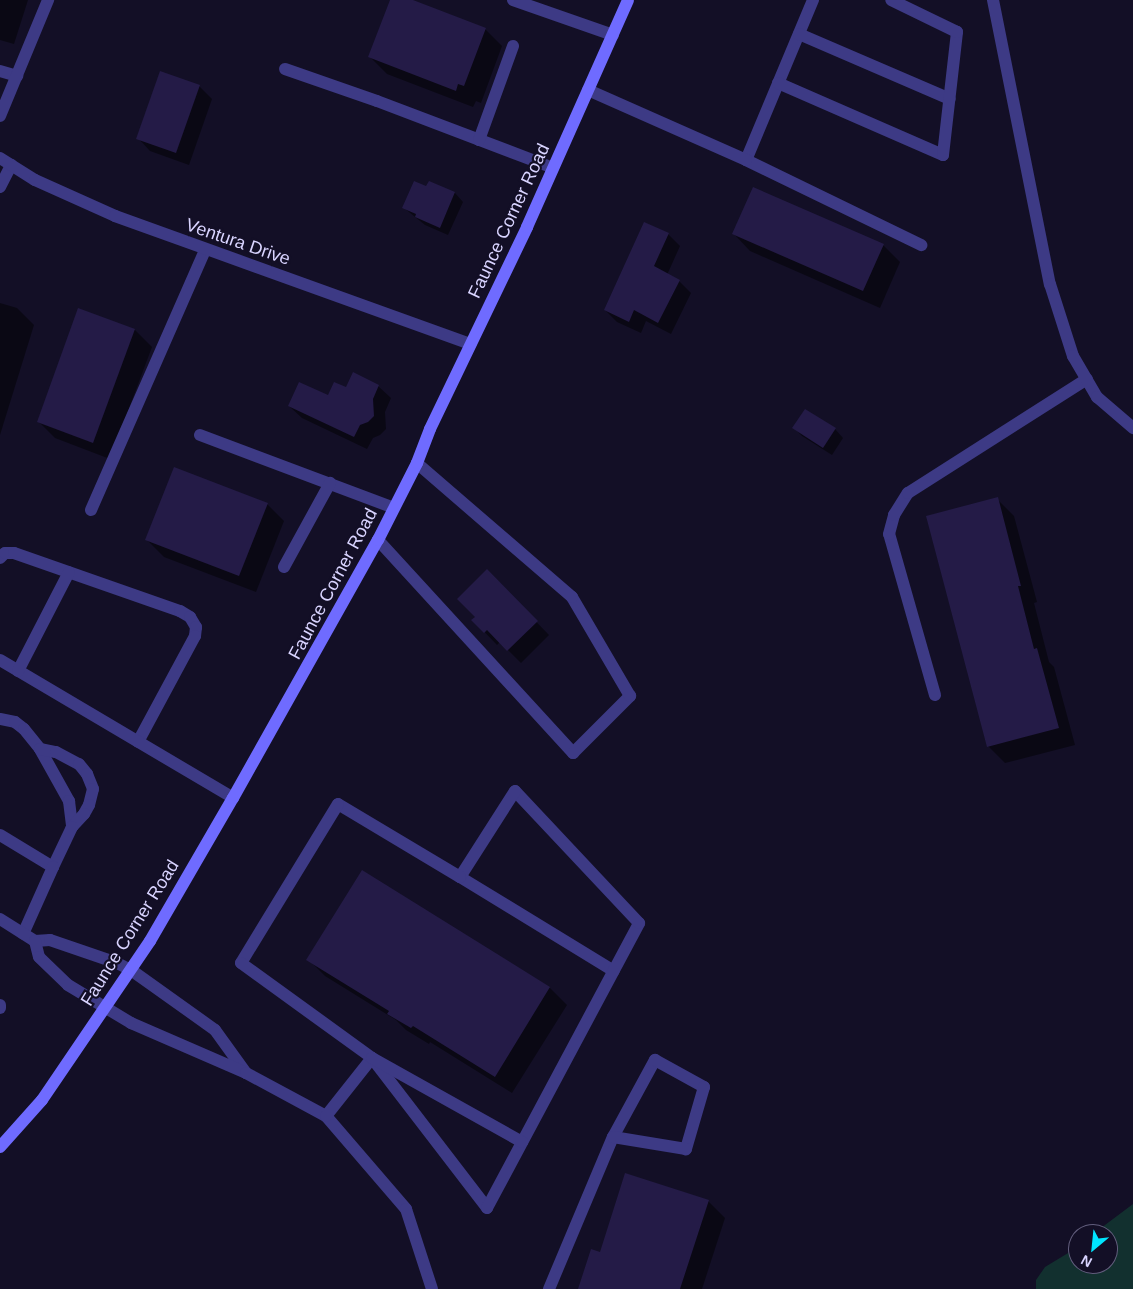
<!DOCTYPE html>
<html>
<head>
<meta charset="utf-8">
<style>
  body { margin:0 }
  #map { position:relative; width:1133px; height:1289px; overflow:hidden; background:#130f26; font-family:Helvetica,sans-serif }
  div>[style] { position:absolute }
  .green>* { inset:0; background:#12302f }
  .shadow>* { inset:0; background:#0007 }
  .building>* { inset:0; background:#241b47 }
  .service>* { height:12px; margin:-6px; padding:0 6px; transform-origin:6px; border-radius:6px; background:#3d3a85 }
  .minor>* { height:12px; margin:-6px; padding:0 6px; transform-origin:6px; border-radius:6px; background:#3d3a85 }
  .secondary>* { height:12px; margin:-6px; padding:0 6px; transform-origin:6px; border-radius:6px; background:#6f6bff }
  span { translate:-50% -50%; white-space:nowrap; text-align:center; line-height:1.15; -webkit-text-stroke:4.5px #130f26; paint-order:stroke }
  .street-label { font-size:18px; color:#d9d4ff }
  .north { position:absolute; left:1068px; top:1224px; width:50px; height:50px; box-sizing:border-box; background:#130f26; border:1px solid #625e7d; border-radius:50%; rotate:208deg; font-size:14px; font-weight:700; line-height:20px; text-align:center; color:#d9d4ff }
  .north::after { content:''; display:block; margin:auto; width:18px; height:22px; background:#00e5ff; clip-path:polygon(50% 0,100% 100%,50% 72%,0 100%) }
</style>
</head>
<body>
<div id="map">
  <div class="green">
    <div style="clip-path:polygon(1133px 1204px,1133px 1289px,1036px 1289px,1036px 1280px,1045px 1267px,1078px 1247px,1078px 1264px,1108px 1264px,1108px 1234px,1093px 1234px)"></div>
  </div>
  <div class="shadow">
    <div style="clip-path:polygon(0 0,28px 0,14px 44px,0 40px)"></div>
    <div style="clip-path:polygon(392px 0,410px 0,485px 29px,502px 46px,481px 103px,476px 101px,473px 107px,387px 74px,370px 57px)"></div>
    <div style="clip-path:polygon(199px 86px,212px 99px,189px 165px,150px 151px,138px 138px)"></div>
    <div style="clip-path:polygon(430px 182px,455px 193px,463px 202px,448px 235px,425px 225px,404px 208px,427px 188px)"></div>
    <div style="clip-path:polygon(668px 234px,680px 246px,667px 275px,679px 281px,691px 293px,671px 334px,646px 321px,641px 333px,617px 322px,605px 310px)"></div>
    <div style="clip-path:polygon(734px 234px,883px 245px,900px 262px,880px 308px,750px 251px)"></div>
    <div style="clip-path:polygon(0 303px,17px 308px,34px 325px,0 435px)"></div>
    <div style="clip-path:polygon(79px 310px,135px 330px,152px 347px,110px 459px,55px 438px,38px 421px)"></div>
    <div style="clip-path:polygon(378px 386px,391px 398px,385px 412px,386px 429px,380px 435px,373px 438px,367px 449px,302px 418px,289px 406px,328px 397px,347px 389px)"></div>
    <div style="clip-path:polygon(794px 428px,835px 429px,843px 438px,832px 455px,802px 436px)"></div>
    <div style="clip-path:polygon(997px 499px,1014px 516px,1037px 602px,1034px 603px,1049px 662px,1054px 667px,1075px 745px,1005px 763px,988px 746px)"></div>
    <div style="clip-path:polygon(267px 504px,284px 521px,256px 592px,164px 557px,147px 540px)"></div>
    <div style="clip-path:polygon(487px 571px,549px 635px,521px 663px,500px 642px,497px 645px,473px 620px,476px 617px)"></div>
    <div style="clip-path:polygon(362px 872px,550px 988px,567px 1005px,512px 1093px,430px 1042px,429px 1044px,406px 1030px,396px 1020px,325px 976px,308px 959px)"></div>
    <div style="clip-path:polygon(708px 1201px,725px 1218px,702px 1289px,580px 1289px,601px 1253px)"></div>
  </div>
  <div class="building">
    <div style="clip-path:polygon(390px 0,413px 0,486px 28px,464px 86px,458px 84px,456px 91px,368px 57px)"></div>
    <div style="clip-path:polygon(160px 71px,200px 85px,176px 153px,136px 139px)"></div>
    <div style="clip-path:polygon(414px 181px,426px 186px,429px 181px,455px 192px,440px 228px,415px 217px,416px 214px,402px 208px)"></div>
    <div style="clip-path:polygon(753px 187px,884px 244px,863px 291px,732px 234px)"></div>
    <div style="clip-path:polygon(644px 222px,669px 233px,654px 266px,680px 280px,658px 323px,634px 310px,629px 322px,604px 310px)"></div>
    <div style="clip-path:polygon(78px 308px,135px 329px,93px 443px,37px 422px)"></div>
    <div style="clip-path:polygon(353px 372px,379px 385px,373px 399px,374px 416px,368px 422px,360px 425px,354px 437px,288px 406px,299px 382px,328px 395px,334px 382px,346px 387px)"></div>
    <div style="clip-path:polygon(805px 409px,836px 428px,823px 448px,792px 428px)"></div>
    <div style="clip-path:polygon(174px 467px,268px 503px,239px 576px,145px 540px)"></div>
    <div style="clip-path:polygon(998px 497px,1021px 586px,1018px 586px,1034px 649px,1037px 648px,1059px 728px,987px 747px,926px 516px)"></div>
    <div style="clip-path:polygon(487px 569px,538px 621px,507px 651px,487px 630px,484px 633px,471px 620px,475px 617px,457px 599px)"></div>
    <div style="clip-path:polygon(362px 870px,550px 987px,495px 1077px,413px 1026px,411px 1028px,387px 1014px,389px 1011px,306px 960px)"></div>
    <div style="clip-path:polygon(625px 1173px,709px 1200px,680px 1289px,578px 1289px,591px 1249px,600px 1252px)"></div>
  </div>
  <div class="service">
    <div style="left:513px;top:0;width:106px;rotate:19.3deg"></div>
    <div style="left:813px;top:0;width:173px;rotate:112.7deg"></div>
    <div style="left:746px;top:160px;width:195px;rotate:25.9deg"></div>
    <div style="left:799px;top:34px;width:164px;rotate:23.3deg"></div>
    <div style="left:285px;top:69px;width:97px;rotate:19.2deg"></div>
    <div style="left:377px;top:101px;width:188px;rotate:20.8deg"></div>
    <div style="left:0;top:71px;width:18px;rotate:16deg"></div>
    <div style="left:778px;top:83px;width:180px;rotate:23.6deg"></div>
    <div style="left:943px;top:155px;width:124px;rotate:-83.5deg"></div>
    <div style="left:957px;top:32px;width:73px;rotate:-154.1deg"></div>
    <div style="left:588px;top:90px;width:173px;rotate:23.9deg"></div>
    <div style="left:0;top:116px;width:126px;rotate:-67.5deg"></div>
    <div style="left:479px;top:140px;width:100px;rotate:-70.1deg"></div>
    <div style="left:0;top:187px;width:25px;rotate:-63deg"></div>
    <div style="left:200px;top:435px;width:207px;rotate:20.6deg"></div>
    <div style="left:91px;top:510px;width:284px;rotate:-66.3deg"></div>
    <div style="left:378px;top:540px;width:289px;rotate:47.5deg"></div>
    <div style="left:573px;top:753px;width:81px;rotate:-45deg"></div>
    <div style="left:630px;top:696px;width:115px;rotate:-120.4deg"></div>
    <div style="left:572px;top:597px;width:205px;rotate:-139.2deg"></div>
    <div style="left:0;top:558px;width:7px;rotate:-45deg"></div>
    <div style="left:5px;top:553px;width:9px"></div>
    <div style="left:14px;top:553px;width:176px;rotate:19.3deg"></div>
    <div style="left:180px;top:611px;width:12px;rotate:31deg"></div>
    <div style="left:190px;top:617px;width:12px;rotate:59deg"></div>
    <div style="left:196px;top:627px;width:9px;rotate:96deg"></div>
    <div style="left:195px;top:636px;width:120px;rotate:118.3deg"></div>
    <div style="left:284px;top:567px;width:96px;rotate:-61.3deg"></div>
    <div style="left:0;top:660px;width:271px;rotate:30.6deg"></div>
    <div style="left:18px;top:671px;width:111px;rotate:-62.7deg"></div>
    <div style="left:935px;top:695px;width:167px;rotate:-105.9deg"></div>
    <div style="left:889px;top:534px;width:20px;rotate:-75deg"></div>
    <div style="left:894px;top:515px;width:26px;rotate:-58deg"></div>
    <div style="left:908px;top:493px;width:212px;rotate:-32.5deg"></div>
    <div style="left:0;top:719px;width:15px;rotate:11deg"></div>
    <div style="left:15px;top:722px;width:11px;rotate:38deg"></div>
    <div style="left:24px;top:729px;width:26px;rotate:51deg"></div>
    <div style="left:40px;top:749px;width:60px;rotate:60.9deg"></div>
    <div style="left:69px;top:801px;width:26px;rotate:83deg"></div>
    <div style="left:40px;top:749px;width:16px;rotate:11deg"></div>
    <div style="left:56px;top:752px;width:26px;rotate:28deg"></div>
    <div style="left:79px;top:764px;width:13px;rotate:51deg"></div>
    <div style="left:87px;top:774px;width:16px;rotate:68deg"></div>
    <div style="left:93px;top:789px;width:16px;rotate:104deg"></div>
    <div style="left:89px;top:805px;width:10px;rotate:119deg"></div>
    <div style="left:84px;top:814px;width:18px;rotate:133deg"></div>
    <div style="left:72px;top:827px;width:44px;rotate:115.4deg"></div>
    <div style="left:0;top:835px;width:62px;rotate:31.1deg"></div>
    <div style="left:53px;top:867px;width:73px;rotate:114.1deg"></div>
    <div style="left:460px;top:877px;width:180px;rotate:31.4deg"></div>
    <div style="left:0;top:919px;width:41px;rotate:32.2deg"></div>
    <div style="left:35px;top:941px;width:15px;rotate:-4deg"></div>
    <div style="left:50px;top:940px;width:71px;rotate:18.9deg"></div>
    <div style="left:117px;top:963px;width:16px;rotate:27deg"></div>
    <div style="left:131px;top:970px;width:103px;rotate:35.5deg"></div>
    <div style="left:215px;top:1030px;width:53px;rotate:54.2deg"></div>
    <div style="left:35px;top:941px;width:16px;rotate:76deg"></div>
    <div style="left:39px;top:957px;width:40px;rotate:44deg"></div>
    <div style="left:68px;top:985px;width:74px;rotate:31.1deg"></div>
    <div style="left:131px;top:1023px;width:125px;rotate:23.5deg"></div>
    <div style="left:246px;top:1073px;width:91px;rotate:28.3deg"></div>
    <div style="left:326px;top:1116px;width:123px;rotate:49.3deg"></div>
    <div style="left:406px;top:1209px;width:84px;rotate:72deg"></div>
    <div style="left:0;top:1005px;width:3px;rotate:90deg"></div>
    <div style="left:326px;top:1116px;width:74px;rotate:-51.6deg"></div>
    <div style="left:372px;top:1058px;width:189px;rotate:52.5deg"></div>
    <div style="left:487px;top:1208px;width:323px;rotate:-61.9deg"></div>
    <div style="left:639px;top:923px;width:181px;rotate:-133.2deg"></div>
    <div style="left:515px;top:791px;width:102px;rotate:122.6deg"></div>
    <div style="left:460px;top:877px;width:142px;rotate:-149.1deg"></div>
    <div style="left:338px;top:804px;width:186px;rotate:121.4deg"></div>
    <div style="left:241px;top:963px;width:162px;rotate:35.9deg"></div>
    <div style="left:372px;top:1058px;width:172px;rotate:29.2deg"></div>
    <div style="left:549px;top:1289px;width:165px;rotate:-67.2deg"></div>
    <div style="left:613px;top:1137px;width:88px;rotate:-61.4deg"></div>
    <div style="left:655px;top:1060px;width:56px;rotate:28.9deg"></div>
    <div style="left:704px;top:1087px;width:65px;rotate:106.2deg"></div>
    <div style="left:686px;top:1149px;width:74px;rotate:-170.7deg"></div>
  </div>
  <div class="minor">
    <div style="left:993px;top:0;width:290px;rotate:78.7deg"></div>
    <div style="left:1050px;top:284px;width:76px;rotate:72.3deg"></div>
    <div style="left:1073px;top:356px;width:48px;rotate:59.7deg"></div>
    <div style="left:1097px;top:397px;width:48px;rotate:40.7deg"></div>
    <div style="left:0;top:158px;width:41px;rotate:32.2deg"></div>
    <div style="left:35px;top:180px;width:88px;rotate:24.2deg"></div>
    <div style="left:115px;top:216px;width:378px;rotate:19.8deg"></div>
  </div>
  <div class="secondary">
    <div style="left:0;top:1147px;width:63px;rotate:-48.2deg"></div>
    <div style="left:42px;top:1100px;width:192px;rotate:-55.8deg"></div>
    <div style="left:150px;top:941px;width:165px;rotate:-59.9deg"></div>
    <div style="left:233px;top:798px;width:296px;rotate:-60.7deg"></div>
    <div style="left:378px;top:540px;width:86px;rotate:-63.1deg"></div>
    <div style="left:417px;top:463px;width:36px;rotate:-69deg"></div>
    <div style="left:430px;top:429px;width:224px;rotate:-64.3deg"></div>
    <div style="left:527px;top:227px;width:248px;rotate:-66deg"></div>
  </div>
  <div class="street-label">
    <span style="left:509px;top:221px;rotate:-65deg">Faunce Corner Road</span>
    <span style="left:238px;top:242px;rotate:19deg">Ventura Drive</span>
    <span style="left:333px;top:584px;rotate:-62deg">Faunce Corner Road</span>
    <span style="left:130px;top:933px;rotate:-58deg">Faunce Corner Road</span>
  </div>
  <div class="north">N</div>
</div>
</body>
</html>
